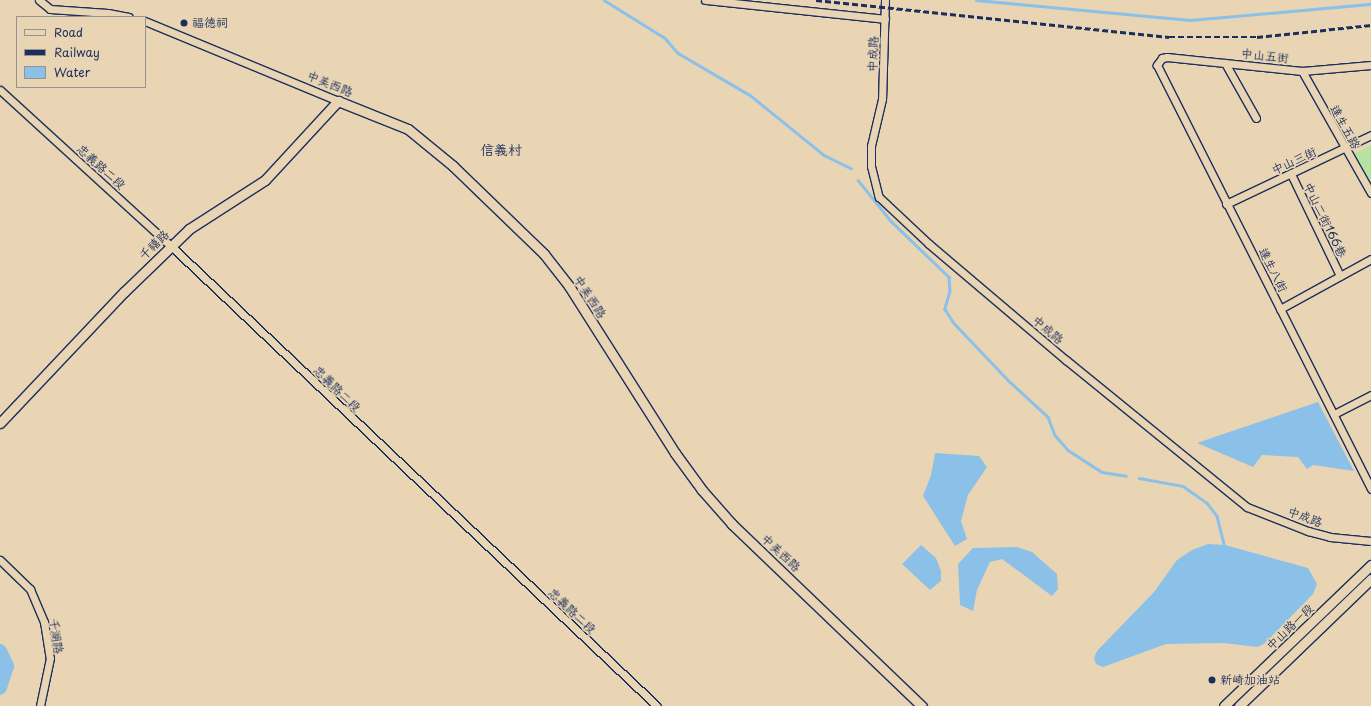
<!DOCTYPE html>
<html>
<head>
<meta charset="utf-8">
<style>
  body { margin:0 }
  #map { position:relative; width:1371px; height:706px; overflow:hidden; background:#e9d5b3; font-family:"Playpen Sans","LXGW WenKai TC",sans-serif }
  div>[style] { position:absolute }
  .green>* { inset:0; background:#b7e3a1 }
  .water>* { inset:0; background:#8bc1e9 }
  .stream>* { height:2.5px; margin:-1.25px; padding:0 1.25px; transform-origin:1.25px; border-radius:1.25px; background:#8bc1e9 }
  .river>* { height:14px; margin:-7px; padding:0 7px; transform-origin:7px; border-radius:7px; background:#8bc1e9 }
  .roads { filter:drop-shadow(1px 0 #1b2f5e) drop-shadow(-1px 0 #1b2f5e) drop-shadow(0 1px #1b2f5e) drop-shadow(0 -1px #1b2f5e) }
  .street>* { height:7px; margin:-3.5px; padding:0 3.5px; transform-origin:3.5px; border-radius:3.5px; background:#e9d5b3 }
  .secondary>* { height:9px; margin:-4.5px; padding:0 4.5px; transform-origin:4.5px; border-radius:4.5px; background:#e9d5b3 }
  .rail>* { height:2.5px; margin-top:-1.25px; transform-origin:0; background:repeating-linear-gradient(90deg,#1b2f5e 0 6px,transparent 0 9px) }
  .dots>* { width:11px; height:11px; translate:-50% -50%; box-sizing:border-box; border:2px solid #e9d5b3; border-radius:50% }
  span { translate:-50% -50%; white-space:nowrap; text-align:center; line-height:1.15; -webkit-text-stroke:3.5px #e9d5b3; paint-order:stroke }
  .poi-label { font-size:12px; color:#1b2f5e }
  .left { translate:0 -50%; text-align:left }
  .street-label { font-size:12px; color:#1b2f5e }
  .quarter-label { font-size:14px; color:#1b2f5e }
  .legend { position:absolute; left:16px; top:16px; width:130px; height:72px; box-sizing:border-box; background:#e9d5b3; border:1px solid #979391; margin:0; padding:5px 7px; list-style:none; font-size:12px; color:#1b2f5e }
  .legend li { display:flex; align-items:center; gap:8px; height:20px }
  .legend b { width:20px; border:1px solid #979391 }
</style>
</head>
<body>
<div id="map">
  <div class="green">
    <div style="clip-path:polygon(1371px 145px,1371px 182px,1354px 154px)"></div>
  </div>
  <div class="water">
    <div style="clip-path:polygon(1318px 402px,1354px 471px,1313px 465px,1307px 469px,1298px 457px,1262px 455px,1253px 467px,1197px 443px)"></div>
    <div style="clip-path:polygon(935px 453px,979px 456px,987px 467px,968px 495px,961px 521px,967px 539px,955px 546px,923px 496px,931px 475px)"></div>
    <div style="clip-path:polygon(1208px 544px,1225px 545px,1308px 568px,1317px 584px,1313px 594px,1265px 643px,1258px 647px,1223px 643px,1166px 644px,1103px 667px,1096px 664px,1094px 658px,1097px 651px,1154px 592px,1177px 560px,1192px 550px)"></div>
    <div style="clip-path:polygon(921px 545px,936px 558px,941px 571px,941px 581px,930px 590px,902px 564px)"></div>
    <div style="clip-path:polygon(1017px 547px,1032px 552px,1057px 574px,1058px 589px,1052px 596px,1002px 559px,990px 562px,977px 590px,973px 611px,960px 605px,958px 564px,973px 548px)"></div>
  </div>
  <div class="stream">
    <div style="left:604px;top:0;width:72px;rotate:31.9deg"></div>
    <div style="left:665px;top:38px;width:20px;rotate:49deg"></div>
    <div style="left:678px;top:53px;width:83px;rotate:30.3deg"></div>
    <div style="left:750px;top:95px;width:95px;rotate:39deg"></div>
    <div style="left:824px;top:155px;width:30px;rotate:26deg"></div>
    <div style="left:976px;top:0;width:215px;rotate:5.3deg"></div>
    <div style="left:1190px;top:20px;width:182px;rotate:-5.1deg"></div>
    <div style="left:858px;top:180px;width:53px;rotate:51.2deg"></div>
    <div style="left:891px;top:221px;width:81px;rotate:44deg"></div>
    <div style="left:949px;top:277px;width:14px;rotate:86deg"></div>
    <div style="left:950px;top:291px;width:19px;rotate:106deg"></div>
    <div style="left:945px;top:309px;width:15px;rotate:58deg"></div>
    <div style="left:953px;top:322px;width:81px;rotate:46.5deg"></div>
    <div style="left:1009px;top:381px;width:53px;rotate:42.7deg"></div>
    <div style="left:1048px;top:417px;width:19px;rotate:69deg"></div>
    <div style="left:1055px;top:435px;width:20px;rotate:49deg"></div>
    <div style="left:1068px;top:450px;width:40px;rotate:32.9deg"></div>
    <div style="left:1102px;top:472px;width:24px;rotate:9deg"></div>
    <div style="left:1139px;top:478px;width:45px;rotate:10.3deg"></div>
    <div style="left:1183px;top:486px;width:29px;rotate:35deg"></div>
    <div style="left:1207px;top:503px;width:16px;rotate:52deg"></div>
    <div style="left:1217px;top:516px;width:30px;rotate:76deg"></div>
  </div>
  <div class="river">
    <div style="left:0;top:651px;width:17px;rotate:65deg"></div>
    <div style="left:7px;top:666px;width:23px;rotate:108deg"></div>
  </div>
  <div class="roads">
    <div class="street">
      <div style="left:39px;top:0;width:14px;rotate:39deg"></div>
      <div style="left:50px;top:9px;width:58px;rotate:3.9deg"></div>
      <div style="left:108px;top:13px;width:21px;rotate:11deg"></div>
      <div style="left:705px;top:0;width:181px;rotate:6deg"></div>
      <div style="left:885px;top:0;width:99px;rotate:91.7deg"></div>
      <div style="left:882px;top:99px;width:48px;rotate:103.2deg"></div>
      <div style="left:871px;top:146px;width:20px;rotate:90deg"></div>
      <div style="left:871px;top:166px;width:32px;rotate:76deg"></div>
      <div style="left:879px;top:197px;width:69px;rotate:43.2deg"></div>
      <div style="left:929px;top:244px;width:180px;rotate:40.3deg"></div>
      <div style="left:1066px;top:360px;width:233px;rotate:39.1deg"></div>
      <div style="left:1247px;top:507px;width:66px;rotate:21.5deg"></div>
      <div style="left:1308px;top:531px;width:23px;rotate:15deg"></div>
      <div style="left:1330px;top:537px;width:41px;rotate:5.6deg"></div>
      <div style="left:145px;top:21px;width:209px;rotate:22.5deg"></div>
      <div style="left:1225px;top:63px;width:63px;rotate:60.6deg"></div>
      <div style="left:1371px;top:65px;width:69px;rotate:175deg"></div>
      <div style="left:1302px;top:71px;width:136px;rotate:-174.1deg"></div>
      <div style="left:1167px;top:57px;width:5px;rotate:169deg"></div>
      <div style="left:1162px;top:58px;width:9px;rotate:126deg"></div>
      <div style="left:1157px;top:65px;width:475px;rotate:63.2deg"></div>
      <div style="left:1302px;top:71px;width:140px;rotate:60.5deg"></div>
      <div style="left:0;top:90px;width:231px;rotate:42.4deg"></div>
      <div style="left:171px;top:246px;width:669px;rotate:43.43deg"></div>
      <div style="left:1291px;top:174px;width:113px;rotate:64.3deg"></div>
      <div style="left:1226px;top:204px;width:161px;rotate:-25.4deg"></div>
      <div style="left:1280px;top:309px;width:104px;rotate:-28.8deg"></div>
      <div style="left:1334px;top:414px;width:42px;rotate:-27.2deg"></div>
      <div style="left:0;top:560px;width:42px;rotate:44deg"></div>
      <div style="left:30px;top:589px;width:36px;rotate:67deg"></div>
      <div style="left:44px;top:622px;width:36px;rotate:81deg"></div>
      <div style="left:50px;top:658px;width:49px;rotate:101.8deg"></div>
    </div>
    <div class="secondary">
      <div style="left:0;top:423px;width:180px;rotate:-46.6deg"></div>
      <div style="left:124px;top:292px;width:91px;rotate:-44.1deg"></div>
      <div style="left:189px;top:229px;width:90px;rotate:-32.8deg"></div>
      <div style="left:265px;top:180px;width:108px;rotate:-47.3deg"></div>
      <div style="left:338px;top:101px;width:75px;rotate:21.8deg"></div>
      <div style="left:408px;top:129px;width:58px;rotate:39.4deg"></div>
      <div style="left:453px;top:166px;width:127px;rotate:44deg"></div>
      <div style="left:544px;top:254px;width:41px;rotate:52deg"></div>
      <div style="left:569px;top:286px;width:198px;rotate:57.6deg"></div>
      <div style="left:675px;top:453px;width:46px;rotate:53.9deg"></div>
      <div style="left:702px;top:490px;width:45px;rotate:48.6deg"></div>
      <div style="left:732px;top:524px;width:263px;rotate:43.8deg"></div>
      <div style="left:1224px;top:706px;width:204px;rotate:-43.8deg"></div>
      <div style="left:1239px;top:706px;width:183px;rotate:-43.9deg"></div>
    </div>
  </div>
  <div class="rail">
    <div style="left:816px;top:0;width:355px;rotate:6deg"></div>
    <div style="left:1169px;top:37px;width:88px"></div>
    <div style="left:1257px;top:37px;width:115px;rotate:-6deg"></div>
  </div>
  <div class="dots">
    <div style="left:184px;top:23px;background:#1b2f5e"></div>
    <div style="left:1212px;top:680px;background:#1b2f5e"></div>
  </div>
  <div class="poi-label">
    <span class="left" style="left:192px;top:23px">福德祠</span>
    <span class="left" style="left:1220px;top:680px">新崎加油站</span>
  </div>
  <div class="street-label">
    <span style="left:873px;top:54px;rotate:-88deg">中成路</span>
    <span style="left:1265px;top:56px;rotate:6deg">中山五街</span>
    <span style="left:330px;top:84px;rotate:22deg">中美西路</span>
    <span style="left:1345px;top:127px;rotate:61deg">達生五路</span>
    <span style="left:1294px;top:161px;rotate:-25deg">中山三街</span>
    <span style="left:101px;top:167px;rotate:42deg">忠義路二段</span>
    <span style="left:1325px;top:220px;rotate:64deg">中山二街166巷</span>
    <span style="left:154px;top:245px;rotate:-44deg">千禧路</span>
    <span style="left:1273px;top:270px;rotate:63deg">達生八街</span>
    <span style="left:590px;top:297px;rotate:57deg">中美西路</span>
    <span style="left:1048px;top:330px;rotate:40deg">中成路</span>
    <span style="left:337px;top:389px;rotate:44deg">忠義路二段</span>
    <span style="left:1305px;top:517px;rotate:20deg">中成路</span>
    <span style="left:781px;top:553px;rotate:43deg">中美西路</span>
    <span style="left:572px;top:611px;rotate:43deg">忠義路二段</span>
    <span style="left:1290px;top:627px;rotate:-44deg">中山路一段</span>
    <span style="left:56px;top:636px;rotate:81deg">千湖路</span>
  </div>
  <div class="quarter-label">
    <span style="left:501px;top:150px">信義村</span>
  </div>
  <ul class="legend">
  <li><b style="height:5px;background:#e9d5b3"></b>Road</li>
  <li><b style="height:5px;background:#1b2f5e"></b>Railway</li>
  <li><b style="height:11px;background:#8bc1e9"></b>Water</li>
  </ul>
</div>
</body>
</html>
